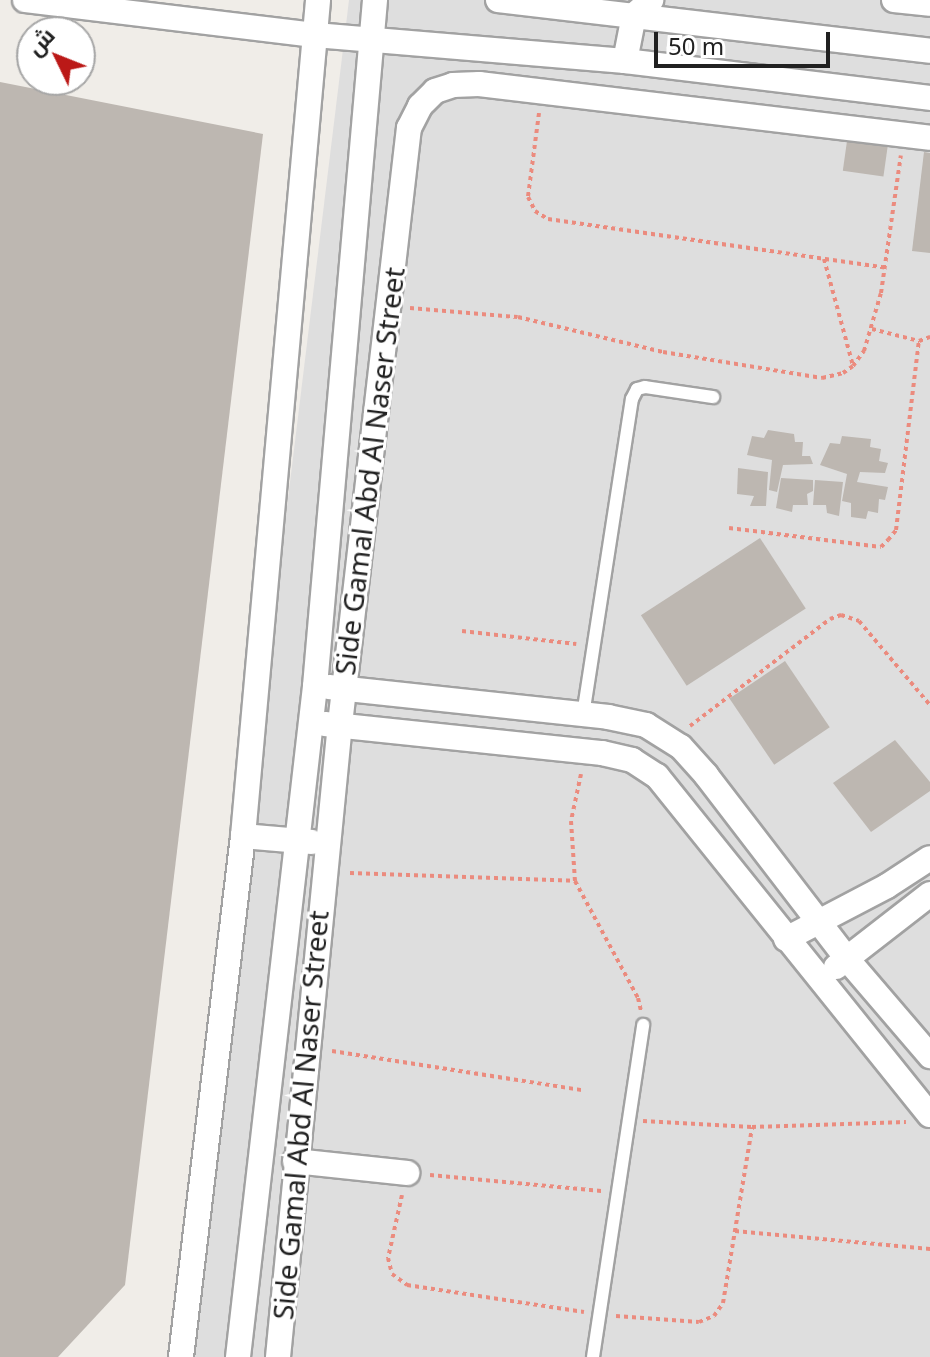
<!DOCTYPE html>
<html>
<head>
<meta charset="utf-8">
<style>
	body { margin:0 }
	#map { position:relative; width:930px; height:1357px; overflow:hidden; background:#f0ede8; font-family:"Noto Sans",Cairo,sans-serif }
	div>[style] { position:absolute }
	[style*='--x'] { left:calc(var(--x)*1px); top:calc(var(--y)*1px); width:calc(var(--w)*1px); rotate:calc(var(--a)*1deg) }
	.residential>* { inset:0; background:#dedede }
	.building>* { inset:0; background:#bdb7b1; transform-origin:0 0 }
	.path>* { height:4px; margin-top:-2px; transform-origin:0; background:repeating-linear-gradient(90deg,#eb8b7e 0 4px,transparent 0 8px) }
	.roads { filter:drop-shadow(2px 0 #a2a2a2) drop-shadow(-2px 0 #a2a2a2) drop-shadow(0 2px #a2a2a2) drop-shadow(0 -2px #a2a2a2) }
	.service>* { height:12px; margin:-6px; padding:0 6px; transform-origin:6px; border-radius:6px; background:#fff }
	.minor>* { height:24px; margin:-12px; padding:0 12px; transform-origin:12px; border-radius:12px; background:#fff }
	span { translate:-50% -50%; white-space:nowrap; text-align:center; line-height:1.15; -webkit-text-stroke:6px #fff; paint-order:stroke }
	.street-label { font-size:28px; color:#212121 }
	.north { position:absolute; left:16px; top:16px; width:80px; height:80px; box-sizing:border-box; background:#fff; border:2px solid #a6a6a6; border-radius:50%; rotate:313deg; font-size:22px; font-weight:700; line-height:32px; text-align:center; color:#212121 }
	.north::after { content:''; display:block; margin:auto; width:28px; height:36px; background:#bb1917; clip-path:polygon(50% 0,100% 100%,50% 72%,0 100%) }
	.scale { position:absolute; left:654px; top:32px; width:176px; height:36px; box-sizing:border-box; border:4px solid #212121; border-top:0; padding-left:10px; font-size:24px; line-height:28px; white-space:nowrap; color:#212121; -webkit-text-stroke:6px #fff; paint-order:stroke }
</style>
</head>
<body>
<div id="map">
	<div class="residential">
		<i style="clip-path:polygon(349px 0,930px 0,930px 1357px,183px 1357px)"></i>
	</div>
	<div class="building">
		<i style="clip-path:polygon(0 82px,263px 134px,125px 1285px,58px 1357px,0 1357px)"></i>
		<i style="left:847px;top:141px;width:41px;height:30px;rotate:8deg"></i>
		<i style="clip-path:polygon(924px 152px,930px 153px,930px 253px,912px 251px)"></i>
		<i style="clip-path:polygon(768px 430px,794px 434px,795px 442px,803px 442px,802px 456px,810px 456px,813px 464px,783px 465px,777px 492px,769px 490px,772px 460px,747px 455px,752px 436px,764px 438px)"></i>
		<i style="clip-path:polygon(842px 436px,871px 439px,870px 447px,881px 449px,879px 461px,888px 463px,885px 473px,860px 472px,857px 482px,888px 487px,885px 500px,879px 499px,878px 513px,868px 511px,866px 519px,851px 517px,851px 503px,842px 501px,847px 474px,820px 465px,830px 443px,840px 444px)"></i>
		<i style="clip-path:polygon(738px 468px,768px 472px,766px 506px,750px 506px,754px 496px,737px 494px)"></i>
		<i style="clip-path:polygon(781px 478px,813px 480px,813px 491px,807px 494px,808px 505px,793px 505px,792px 512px,776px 508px)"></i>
		<i style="clip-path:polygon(815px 480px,843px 482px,839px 516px,827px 513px,826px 505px,813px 505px)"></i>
		<i style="left:760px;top:538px;width:84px;height:142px;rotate:57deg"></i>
		<i style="left:785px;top:661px;width:80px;height:67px;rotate:56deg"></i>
		<i style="clip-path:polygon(895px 740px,930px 782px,930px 791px,871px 832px,833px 783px)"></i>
	</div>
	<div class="path">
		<i style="--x:539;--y:113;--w:85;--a:97.5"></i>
		<i style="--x:528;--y:197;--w:16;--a:63"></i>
		<i style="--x:535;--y:211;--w:15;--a:32"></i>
		<i style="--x:548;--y:219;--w:342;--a:8.2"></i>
		<i style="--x:824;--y:259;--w:111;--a:74.8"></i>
		<i style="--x:410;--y:308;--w:108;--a:4.8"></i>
		<i style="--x:518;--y:317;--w:149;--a:13.6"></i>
		<i style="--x:663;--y:352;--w:161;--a:9.3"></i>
		<i style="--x:822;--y:378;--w:22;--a:-13"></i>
		<i style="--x:843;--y:373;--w:12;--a:-35"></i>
		<i style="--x:853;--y:366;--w:19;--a:-54"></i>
		<i style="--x:864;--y:351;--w:60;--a:-73.7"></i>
		<i style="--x:881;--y:293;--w:139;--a:-81.8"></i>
		<i style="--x:872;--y:329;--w:49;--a:14.3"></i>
		<i style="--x:919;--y:341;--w:12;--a:-20"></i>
		<i style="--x:729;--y:528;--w:153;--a:7.1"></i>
		<i style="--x:881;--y:547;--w:10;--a:-45"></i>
		<i style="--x:888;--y:540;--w:13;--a:-51"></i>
		<i style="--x:896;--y:530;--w:190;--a:-83.1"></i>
		<i style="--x:462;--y:631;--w:115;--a:6.5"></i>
		<i style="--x:690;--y:726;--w:176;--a:-37.4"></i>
		<i style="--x:830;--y:619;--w:12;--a:-20"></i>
		<i style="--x:841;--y:615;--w:19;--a:18"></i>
		<i style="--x:859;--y:621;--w:110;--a:49.8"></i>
		<i style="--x:581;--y:774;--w:48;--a:102"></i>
		<i style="--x:571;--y:821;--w:60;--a:86.2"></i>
		<i style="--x:575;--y:881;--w:133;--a:61.7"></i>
		<i style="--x:638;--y:998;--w:13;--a:77"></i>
		<i style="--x:350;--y:873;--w:225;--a:2"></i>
		<i style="--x:332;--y:1051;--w:253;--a:8.9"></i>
		<i style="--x:643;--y:1121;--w:109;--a:3.2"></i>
		<i style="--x:752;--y:1127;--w:154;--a:-1.9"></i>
		<i style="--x:430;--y:1175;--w:172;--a:5.3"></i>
		<i style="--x:402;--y:1195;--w:65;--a:102.5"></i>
		<i style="--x:388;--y:1258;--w:16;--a:76"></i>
		<i style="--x:392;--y:1274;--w:19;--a:36"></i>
		<i style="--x:407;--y:1285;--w:179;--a:8.7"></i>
		<i style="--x:735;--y:1231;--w:196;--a:5.3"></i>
		<i style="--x:616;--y:1316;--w:83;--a:4.1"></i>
		<i style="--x:699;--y:1322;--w:16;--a:-22"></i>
		<i style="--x:714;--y:1316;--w:16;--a:-55"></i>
		<i style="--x:723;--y:1303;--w:178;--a:-80.6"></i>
	</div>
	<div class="roads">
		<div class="service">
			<i style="--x:583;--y:715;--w:320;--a:-81.2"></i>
			<i style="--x:632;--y:399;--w:11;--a:-63"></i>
			<i style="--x:637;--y:389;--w:8;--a:-14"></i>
			<i style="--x:645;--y:387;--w:69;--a:8.4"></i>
			<i style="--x:593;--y:1357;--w:336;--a:-81.4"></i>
		</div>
		<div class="minor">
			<i style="--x:25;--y:0;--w:292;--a:6.9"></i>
			<i style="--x:315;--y:35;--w:311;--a:4.8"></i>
			<i style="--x:625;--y:61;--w:307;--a:6.9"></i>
			<i style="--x:498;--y:0;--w:435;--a:6.7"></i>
			<i style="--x:894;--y:0;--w:36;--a:6"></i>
			<i style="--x:625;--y:61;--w:47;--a:-78.9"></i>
			<i style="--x:634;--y:15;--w:23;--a:-41"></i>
			<i style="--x:329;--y:687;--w:281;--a:6.1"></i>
			<i style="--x:608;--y:717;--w:39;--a:12"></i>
			<i style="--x:646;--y:725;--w:41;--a:32.2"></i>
			<i style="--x:681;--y:747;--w:38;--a:48"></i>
			<i style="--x:706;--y:775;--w:232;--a:52.5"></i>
			<i style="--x:847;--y:959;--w:128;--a:49.4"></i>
			<i style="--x:325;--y:724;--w:279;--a:6"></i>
			<i style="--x:602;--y:753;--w:31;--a:13"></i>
			<i style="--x:632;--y:760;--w:30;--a:33"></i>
			<i style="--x:657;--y:776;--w:435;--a:51.2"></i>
			<i style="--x:243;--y:836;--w:69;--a:5"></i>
			<i style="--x:786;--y:939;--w:114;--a:-27.7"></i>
			<i style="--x:887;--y:886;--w:51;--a:-33.1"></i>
			<i style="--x:836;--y:967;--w:119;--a:-37.8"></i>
			<i style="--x:295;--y:1161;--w:113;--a:6.1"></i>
			<i style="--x:181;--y:1357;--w:525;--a:-83.21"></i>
			<i style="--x:243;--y:836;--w:839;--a:-84.87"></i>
			<i style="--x:238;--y:1357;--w:675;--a:-83.45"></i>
			<i style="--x:315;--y:686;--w:689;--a:-85"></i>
			<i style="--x:278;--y:1357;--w:636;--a:-84.41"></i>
			<i style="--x:340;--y:724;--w:600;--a:-83.4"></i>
			<i style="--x:409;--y:128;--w:25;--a:-63"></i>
			<i style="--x:420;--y:106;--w:21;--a:-45"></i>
			<i style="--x:435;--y:91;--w:19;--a:-18"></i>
			<i style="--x:453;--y:85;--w:26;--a:-2"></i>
			<i style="--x:479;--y:84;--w:454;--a:6.8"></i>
		</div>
	</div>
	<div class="street-label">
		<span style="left:369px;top:471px;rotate:-83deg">Side Gamal Abd Al Naser Street</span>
		<span style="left:300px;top:1115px;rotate:-85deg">Side Gamal Abd Al Naser Street</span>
	</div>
	<div class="north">ش</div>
	<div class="scale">50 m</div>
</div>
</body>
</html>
